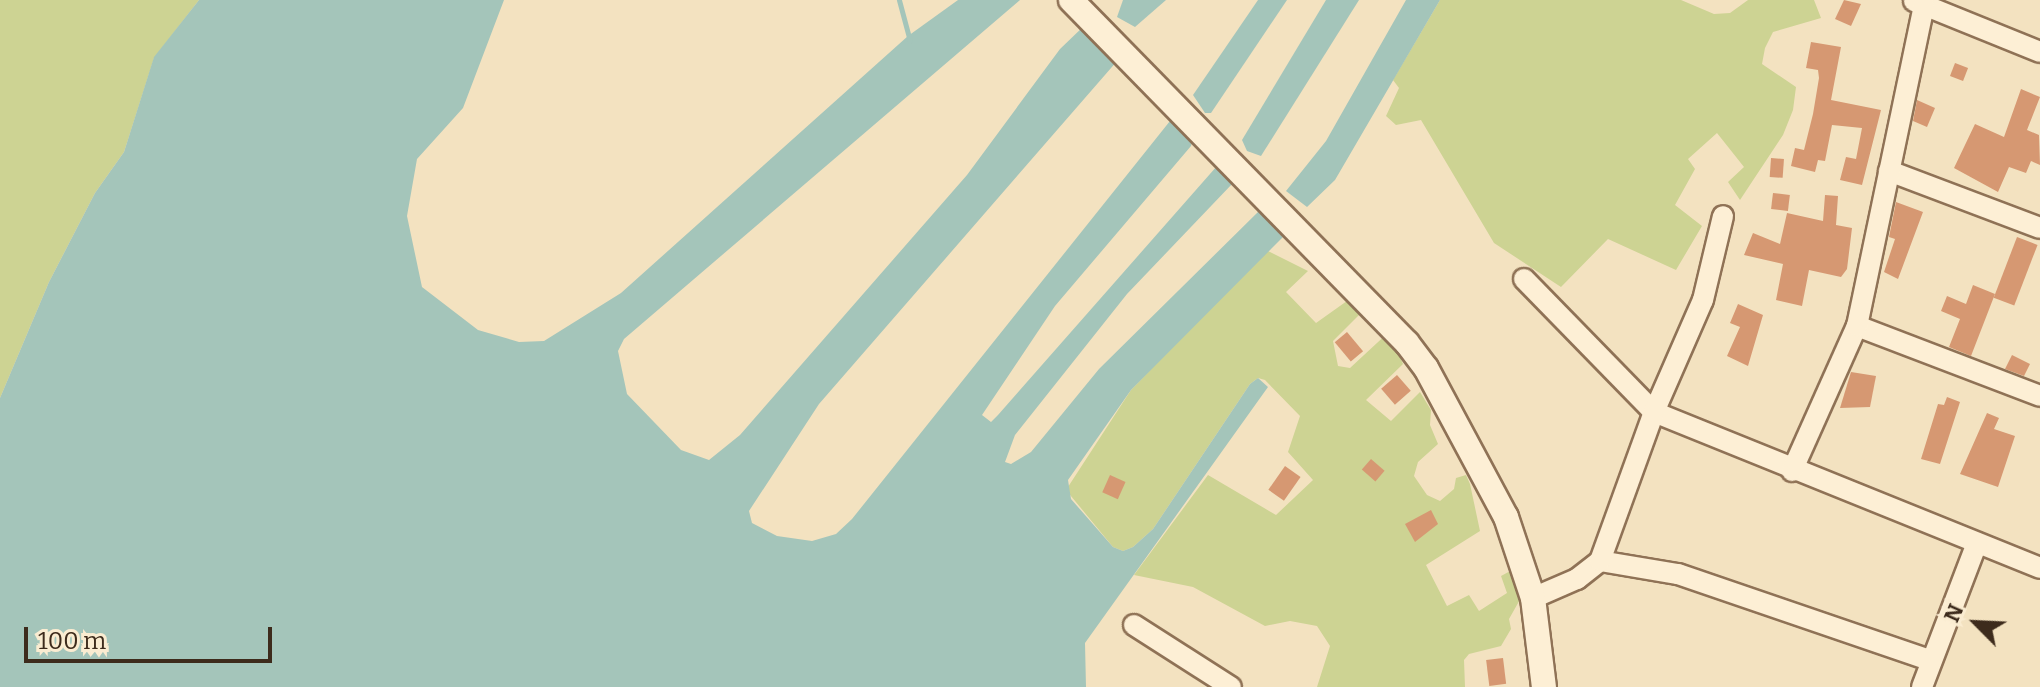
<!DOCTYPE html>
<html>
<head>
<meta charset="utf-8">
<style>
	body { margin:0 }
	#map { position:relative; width:2040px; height:687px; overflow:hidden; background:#f3e2c0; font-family:Bitter,serif }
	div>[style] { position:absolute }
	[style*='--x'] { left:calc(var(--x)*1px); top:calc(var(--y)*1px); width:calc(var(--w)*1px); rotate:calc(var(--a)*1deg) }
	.green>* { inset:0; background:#cdd393 }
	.water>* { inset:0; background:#a4c5ba }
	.stream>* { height:5px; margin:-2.5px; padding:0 2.5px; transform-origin:2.5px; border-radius:2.5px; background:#a4c5ba }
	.building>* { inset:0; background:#d69872; transform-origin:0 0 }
	.roads { filter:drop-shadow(2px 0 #8f7256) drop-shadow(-2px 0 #8f7256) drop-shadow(0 2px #8f7256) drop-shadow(0 -2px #8f7256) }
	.minor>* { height:20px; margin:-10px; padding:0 10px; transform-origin:10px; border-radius:10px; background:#fdefd5 }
	.tertiary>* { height:24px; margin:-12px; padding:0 12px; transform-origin:12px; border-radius:12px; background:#fdefd5 }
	span { translate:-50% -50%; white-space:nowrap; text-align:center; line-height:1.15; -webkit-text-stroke:6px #faecd1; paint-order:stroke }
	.north { position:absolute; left:1936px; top:583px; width:80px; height:80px; -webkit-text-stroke:6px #faecd1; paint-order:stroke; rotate:294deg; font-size:22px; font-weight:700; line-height:32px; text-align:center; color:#3d2b1c }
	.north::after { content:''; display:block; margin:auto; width:28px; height:36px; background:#3d2b1c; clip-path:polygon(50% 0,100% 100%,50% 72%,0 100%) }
	.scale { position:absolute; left:24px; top:627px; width:248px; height:36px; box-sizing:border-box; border:4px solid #3d2b1c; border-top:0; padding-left:10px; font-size:24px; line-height:28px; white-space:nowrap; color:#3d2b1c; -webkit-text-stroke:6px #faecd1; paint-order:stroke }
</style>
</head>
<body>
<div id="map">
	<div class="green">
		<i style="clip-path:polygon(0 0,199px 0,154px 58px,124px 152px,95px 193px,49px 282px,0 398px)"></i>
		<i style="clip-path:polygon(1440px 0,1681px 0,1714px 14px,1730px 13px,1748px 0,1814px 0,1821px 18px,1773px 32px,1765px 48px,1762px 64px,1796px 87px,1793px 110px,1783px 135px,1740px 200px,1728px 182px,1744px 167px,1717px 133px,1688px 159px,1695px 169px,1675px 205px,1702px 226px,1676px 270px,1608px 239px,1561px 287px,1494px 243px,1421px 120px,1396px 125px,1386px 116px,1399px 88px,1393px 80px)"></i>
		<i style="clip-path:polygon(1266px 250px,1308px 271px,1286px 292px,1316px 323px,1354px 296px,1365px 309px,1333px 341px,1338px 366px,1350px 368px,1391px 330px,1408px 349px,1400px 357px,1403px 364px,1366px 400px,1391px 421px,1420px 392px,1431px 410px,1430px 425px,1438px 444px,1418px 462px,1414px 476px,1427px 495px,1440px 501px,1454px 489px,1456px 478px,1466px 475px,1470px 484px,1480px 531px,1426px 565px,1447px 606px,1469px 595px,1479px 611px,1507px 593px,1501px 576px,1514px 569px,1522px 596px,1509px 619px,1511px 629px,1501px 646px,1469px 654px,1464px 660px,1465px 687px,1317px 687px,1330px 646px,1317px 626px,1290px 621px,1265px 626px,1193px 587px,1134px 575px,1208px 475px,1276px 515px,1313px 480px,1288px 452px,1300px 416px,1265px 380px,1258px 378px,1250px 384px,1153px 529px,1133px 547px,1123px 551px,1113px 547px,1066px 490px,1131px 390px)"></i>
	</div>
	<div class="water">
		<i style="clip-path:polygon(199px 0,504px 0,463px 108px,417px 159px,407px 216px,422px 287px,478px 330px,519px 342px,544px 341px,621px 293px,908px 36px,958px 0,1020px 0,624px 339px,618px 351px,627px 394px,681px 450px,709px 460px,740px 435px,967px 175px,1060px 49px,1085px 25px,1118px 60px,819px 404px,749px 511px,752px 523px,777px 536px,812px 541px,836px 534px,852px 519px,1170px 121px,1194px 135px,1191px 146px,1055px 306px,982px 415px,991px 422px,998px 415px,1217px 166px,1236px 176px,1233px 183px,1127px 294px,1015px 435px,1005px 462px,1011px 464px,1031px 452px,1099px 369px,1258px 212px,1268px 208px,1286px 234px,1131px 390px,1068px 480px,1071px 499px,1113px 547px,1123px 551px,1133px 547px,1153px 529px,1250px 384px,1258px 378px,1268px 387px,1085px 643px,1086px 687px,0 687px,0 398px,49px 282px,95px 193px,124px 152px,154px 57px)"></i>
		<i style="clip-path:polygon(1123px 0,1166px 0,1135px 27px,1117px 17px)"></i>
		<i style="clip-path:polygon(1258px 0,1287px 0,1211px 113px,1205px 113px,1193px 95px)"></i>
		<i style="clip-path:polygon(1326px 0,1359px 0,1261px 156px,1247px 151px,1242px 140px)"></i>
		<i style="clip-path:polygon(1406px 0,1440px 0,1335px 180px,1307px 207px,1286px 191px,1326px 141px)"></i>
	</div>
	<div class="stream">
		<i style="--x:899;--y:0;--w:42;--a:75"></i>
	</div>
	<div class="building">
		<i style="clip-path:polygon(1844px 0,1861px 4px,1851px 26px,1835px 19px)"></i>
		<i style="clip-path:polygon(1811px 42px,1841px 47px,1831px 100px,1881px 110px,1862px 185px,1840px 180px,1846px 157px,1856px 159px,1862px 128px,1832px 125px,1825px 161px,1818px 160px,1815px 172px,1791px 166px,1795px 148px,1804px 150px,1813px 114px,1819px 78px,1818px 70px,1806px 68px)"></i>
		<i style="left:1955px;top:63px;width:14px;height:14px;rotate:21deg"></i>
		<i style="clip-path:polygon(2021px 89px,2040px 97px,2027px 130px,2039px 135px,2040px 165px,2031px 161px,2026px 173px,2009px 167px,1998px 192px,1954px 168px,1975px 124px,2004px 137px)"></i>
		<i style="clip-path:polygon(1917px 100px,1935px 108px,1927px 127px,1913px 121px)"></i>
		<i style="left:1771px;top:158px;width:13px;height:19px;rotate:4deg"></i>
		<i style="left:1773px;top:193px;width:17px;height:16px;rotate:7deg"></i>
		<i style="clip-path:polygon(1825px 195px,1838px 196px,1836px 225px,1852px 228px,1847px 269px,1841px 277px,1809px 270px,1802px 306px,1776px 300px,1783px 264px,1744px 255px,1753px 233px,1780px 244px,1787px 213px,1823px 221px)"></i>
		<i style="clip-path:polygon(1896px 202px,1923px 212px,1898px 279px,1884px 272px,1895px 239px,1889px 237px)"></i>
		<i style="left:2017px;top:237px;width:22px;height:65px;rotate:21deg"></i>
		<i style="clip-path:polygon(1973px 285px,1995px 294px,1971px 356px,1949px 347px,1960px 319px,1941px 311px,1947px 296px,1966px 304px)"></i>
		<i style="clip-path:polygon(1738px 304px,1763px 315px,1748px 366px,1727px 356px,1740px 327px,1730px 323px)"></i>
		<i style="left:1347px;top:332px;width:25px;height:16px;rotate:50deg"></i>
		<i style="clip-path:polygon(2012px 355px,2030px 364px,2024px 376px,2005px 369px)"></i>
		<i style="clip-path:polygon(1851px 372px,1876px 376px,1870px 407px,1840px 408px)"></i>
		<i style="left:1397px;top:375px;width:21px;height:21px;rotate:49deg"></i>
		<i style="clip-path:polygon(1947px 397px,1960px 402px,1940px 464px,1921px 459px,1938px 404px,1944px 405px)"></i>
		<i style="clip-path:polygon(1987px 413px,1999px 418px,1994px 429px,2015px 436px,1998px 487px,1960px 474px)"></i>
		<i style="left:1371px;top:459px;width:18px;height:14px;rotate:41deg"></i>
		<i style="left:1285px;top:466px;width:19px;height:29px;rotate:35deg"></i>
		<i style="left:1110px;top:475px;width:17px;height:19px;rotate:24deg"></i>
		<i style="clip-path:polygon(1431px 510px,1438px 524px,1415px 542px,1405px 524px)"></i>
		<i style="left:1503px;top:658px;width:26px;height:17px;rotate:83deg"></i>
	</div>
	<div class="roads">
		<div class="minor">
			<i style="--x:1914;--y:1;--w:136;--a:22"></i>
			<i style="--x:1889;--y:171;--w:161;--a:20.7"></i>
			<i style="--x:1524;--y:279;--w:186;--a:45.7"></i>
			<i style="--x:1654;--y:412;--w:416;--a:22"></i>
			<i style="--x:1857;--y:326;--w:196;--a:20.9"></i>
			<i style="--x:1792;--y:471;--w:159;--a:-65.9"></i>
			<i style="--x:1857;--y:326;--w:328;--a:-78.2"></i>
			<i style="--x:1600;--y:561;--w:79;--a:9.5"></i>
			<i style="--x:1678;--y:574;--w:268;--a:18.9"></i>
			<i style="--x:1533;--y:598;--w:48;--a:-23.4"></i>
			<i style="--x:1577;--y:579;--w:29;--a:-38"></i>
			<i style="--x:1600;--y:561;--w:158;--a:-70.1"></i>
			<i style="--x:1654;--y:412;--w:122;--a:-66.4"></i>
			<i style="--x:1703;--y:300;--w:86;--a:-76.6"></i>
			<i style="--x:1134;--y:625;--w:115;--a:32.6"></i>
			<i style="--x:1922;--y:687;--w:154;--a:-69.1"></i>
		</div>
		<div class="tertiary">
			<i style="--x:1071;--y:0;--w:480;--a:45.6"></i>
			<i style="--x:1407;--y:343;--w:31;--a:53"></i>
			<i style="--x:1426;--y:368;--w:169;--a:61.8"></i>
			<i style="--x:1506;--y:517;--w:85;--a:71.6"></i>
			<i style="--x:1533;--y:598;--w:90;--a:83"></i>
		</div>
	</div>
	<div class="north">N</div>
	<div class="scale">100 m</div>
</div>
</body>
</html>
